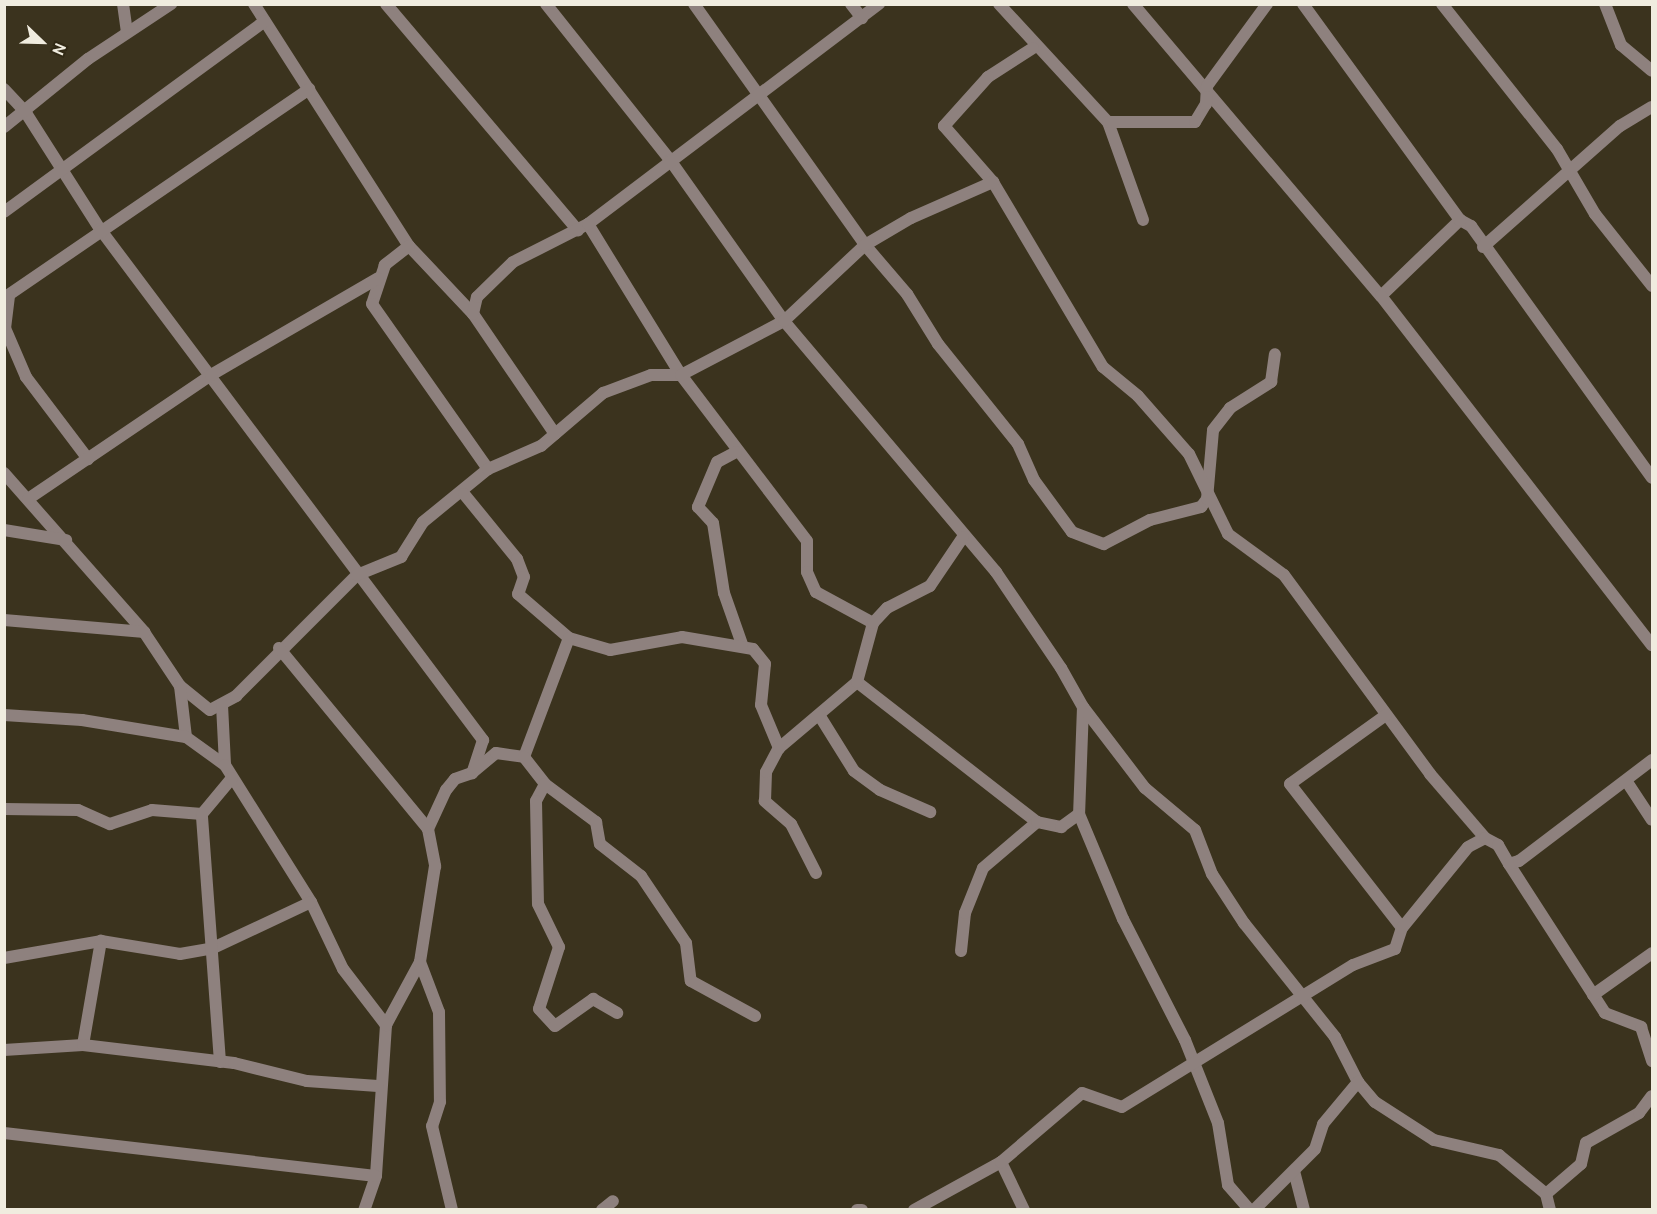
<!DOCTYPE html>
<html>
<head>
<meta charset="utf-8">
<style>
	body { margin:0 }
	#map { position:relative; width:1657px; height:1214px; overflow:hidden; background:#3b331e; font-family:Cabin,sans-serif }
	div>[style] { position:absolute }
	[style*='--x'] { left:calc(var(--x)*1px); top:calc(var(--y)*1px); width:calc(var(--w)*1px); rotate:calc(var(--a)*1deg) }
	.minor>* { height:12px; margin:-6px; padding:0 6px; transform-origin:6px; border-radius:6px; background:#8e817e }
	.tertiary>* { height:12px; margin:-6px; padding:0 6px; transform-origin:6px; border-radius:6px; background:#8e817e }
	span { translate:-50% -50%; white-space:nowrap; text-align:center; line-height:1.15; -webkit-text-stroke:4.5px #312915; paint-order:stroke }
	.frame { position:absolute; inset:0; border:6px solid #f0ecdf; pointer-events:none }
	.north { position:absolute; left:12px; top:12px; width:60px; height:60px; -webkit-text-stroke:4px #312915; paint-order:stroke; rotate:113deg; font-size:16px; font-weight:700; line-height:24px; text-align:center; color:#f0ecdf }
	.north::after { content:''; display:block; margin:auto; width:21px; height:27px; background:#f0ecdf; clip-path:polygon(50% 0,100% 100%,50% 72%,0 100%) }
</style>
</head>
<body>
<div id="map">
	<div class="minor">
		<i style="--x:123;--y:4;--w:28;--a:82"></i>
		<i style="--x:254;--y:4;--w:287;--a:57.4"></i>
		<i style="--x:409;--y:246;--w:93;--a:46.7"></i>
		<i style="--x:386;--y:4;--w:297;--a:49.7"></i>
		<i style="--x:546;--y:4;--w:199;--a:51.5"></i>
		<i style="--x:670;--y:160;--w:197;--a:54.7"></i>
		<i style="--x:784;--y:321;--w:329;--a:49.8"></i>
		<i style="--x:996;--y:572;--w:116;--a:55.9"></i>
		<i style="--x:1061;--y:668;--w:45;--a:60.6"></i>
		<i style="--x:1083;--y:707;--w:107;--a:92.1"></i>
		<i style="--x:1079;--y:814;--w:114;--a:67.3"></i>
		<i style="--x:1123;--y:919;--w:136;--a:62.9"></i>
		<i style="--x:1185;--y:1040;--w:89;--a:68.3"></i>
		<i style="--x:1218;--y:1123;--w:63;--a:80.8"></i>
		<i style="--x:1228;--y:1185;--w:33;--a:49"></i>
		<i style="--x:694;--y:4;--w:296;--a:54.6"></i>
		<i style="--x:865;--y:245;--w:65;--a:49.4"></i>
		<i style="--x:907;--y:294;--w:59;--a:58.2"></i>
		<i style="--x:938;--y:344;--w:128;--a:51.3"></i>
		<i style="--x:1018;--y:444;--w:39;--a:66"></i>
		<i style="--x:1034;--y:480;--w:64;--a:53.8"></i>
		<i style="--x:1072;--y:532;--w:34;--a:21"></i>
		<i style="--x:1104;--y:544;--w:52;--a:-27.6"></i>
		<i style="--x:1150;--y:520;--w:53;--a:-14.3"></i>
		<i style="--x:1201;--y:507;--w:10;--a:-53"></i>
		<i style="--x:1207;--y:499;--w:69;--a:-85"></i>
		<i style="--x:1213;--y:430;--w:28;--a:-52"></i>
		<i style="--x:1230;--y:408;--w:49;--a:-32.4"></i>
		<i style="--x:1271;--y:382;--w:28;--a:-82"></i>
		<i style="--x:851;--y:4;--w:18;--a:52"></i>
		<i style="--x:999;--y:4;--w:161;--a:47.3"></i>
		<i style="--x:1108;--y:122;--w:104;--a:70.3"></i>
		<i style="--x:1133;--y:4;--w:383;--a:49.7"></i>
		<i style="--x:1381;--y:296;--w:110;--a:-43.9"></i>
		<i style="--x:1460;--y:220;--w:13;--a:29"></i>
		<i style="--x:1471;--y:226;--w:310;--a:54.3"></i>
		<i style="--x:1303;--y:4;--w:267;--a:54"></i>
		<i style="--x:1442;--y:4;--w:185;--a:51.6"></i>
		<i style="--x:1557;--y:149;--w:75;--a:59.7"></i>
		<i style="--x:1595;--y:214;--w:92;--a:51.6"></i>
		<i style="--x:1605;--y:4;--w:44;--a:68.7"></i>
		<i style="--x:1621;--y:45;--w:40;--a:40"></i>
		<i style="--x:1033;--y:48;--w:54;--a:147.2"></i>
		<i style="--x:988;--y:77;--w:66;--a:131.9"></i>
		<i style="--x:944;--y:126;--w:74;--a:48.8"></i>
		<i style="--x:993;--y:182;--w:215;--a:59.3"></i>
		<i style="--x:1103;--y:367;--w:45;--a:39.6"></i>
		<i style="--x:1138;--y:396;--w:77;--a:48.7"></i>
		<i style="--x:1189;--y:454;--w:89;--a:64"></i>
		<i style="--x:1228;--y:534;--w:69;--a:36.2"></i>
		<i style="--x:1284;--y:575;--w:247;--a:53.7"></i>
		<i style="--x:1430;--y:774;--w:84;--a:49.3"></i>
		<i style="--x:4;--y:89;--w:33;--a:47"></i>
		<i style="--x:26;--y:113;--w:138;--a:57.5"></i>
		<i style="--x:100;--y:229;--w:639;--a:53.15"></i>
		<i style="--x:483;--y:740;--w:35;--a:108"></i>
		<i style="--x:472;--y:773;--w:18;--a:161"></i>
		<i style="--x:455;--y:779;--w:14;--a:129"></i>
		<i style="--x:446;--y:790;--w:43;--a:114.8"></i>
		<i style="--x:428;--y:829;--w:38;--a:79"></i>
		<i style="--x:435;--y:866;--w:97;--a:98.9"></i>
		<i style="--x:420;--y:962;--w:72;--a:118.4"></i>
		<i style="--x:386;--y:1025;--w:151;--a:93.8"></i>
		<i style="--x:376;--y:1176;--w:36;--a:109"></i>
		<i style="--x:1108;--y:122;--w:87;--a:0"></i>
		<i style="--x:1195;--y:122;--w:21;--a:-59"></i>
		<i style="--x:1206;--y:104;--w:18;--a:-87"></i>
		<i style="--x:1207;--y:86;--w:102;--a:-53.8"></i>
		<i style="--x:4;--y:212;--w:323;--a:-36.2"></i>
		<i style="--x:588;--y:224;--w:177;--a:58.4"></i>
		<i style="--x:681;--y:375;--w:208;--a:52.8"></i>
		<i style="--x:807;--y:541;--w:31;--a:90"></i>
		<i style="--x:807;--y:572;--w:22;--a:66"></i>
		<i style="--x:816;--y:592;--w:65;--a:28.5"></i>
		<i style="--x:409;--y:246;--w:31;--a:142"></i>
		<i style="--x:385;--y:265;--w:41;--a:108.4"></i>
		<i style="--x:372;--y:304;--w:202;--a:54.9"></i>
		<i style="--x:1483;--y:247;--w:183;--a:-41.5"></i>
		<i style="--x:1620;--y:126;--w:37;--a:-31"></i>
		<i style="--x:9;--y:296;--w:32;--a:97"></i>
		<i style="--x:5;--y:328;--w:53;--a:66.8"></i>
		<i style="--x:26;--y:377;--w:103;--a:52.9"></i>
		<i style="--x:1381;--y:296;--w:442;--a:52.2"></i>
		<i style="--x:4;--y:298;--w:370;--a:-34.4"></i>
		<i style="--x:555;--y:434;--w:145;--a:-124.3"></i>
		<i style="--x:473;--y:314;--w:17;--a:-77"></i>
		<i style="--x:477;--y:297;--w:50;--a:-44.2"></i>
		<i style="--x:513;--y:262;--w:84;--a:-26.9"></i>
		<i style="--x:588;--y:224;--w:365;--a:-37.1"></i>
		<i style="--x:736;--y:452;--w:21;--a:152"></i>
		<i style="--x:717;--y:462;--w:49;--a:112.9"></i>
		<i style="--x:698;--y:507;--w:22;--a:47"></i>
		<i style="--x:713;--y:523;--w:71;--a:81.1"></i>
		<i style="--x:724;--y:593;--w:54;--a:70.6"></i>
		<i style="--x:4;--y:473;--w:212;--a:48.6"></i>
		<i style="--x:144;--y:632;--w:65;--a:56.3"></i>
		<i style="--x:180;--y:686;--w:38;--a:39"></i>
		<i style="--x:210;--y:710;--w:30;--a:-28"></i>
		<i style="--x:236;--y:696;--w:171;--a:-45"></i>
		<i style="--x:357;--y:575;--w:48;--a:-22.2"></i>
		<i style="--x:401;--y:557;--w:41;--a:-57.8"></i>
		<i style="--x:423;--y:522;--w:84;--a:-39.2"></i>
		<i style="--x:488;--y:469;--w:58;--a:-23.5"></i>
		<i style="--x:541;--y:446;--w:82;--a:-40.5"></i>
		<i style="--x:603;--y:393;--w:51;--a:-20.6"></i>
		<i style="--x:651;--y:375;--w:30;--a:0"></i>
		<i style="--x:681;--y:375;--w:116;--a:-27.7"></i>
		<i style="--x:784;--y:321;--w:111;--a:-43.2"></i>
		<i style="--x:865;--y:245;--w:53;--a:-30.4"></i>
		<i style="--x:911;--y:218;--w:90;--a:-23.7"></i>
		<i style="--x:464;--y:494;--w:84;--a:50.8"></i>
		<i style="--x:517;--y:559;--w:19;--a:69"></i>
		<i style="--x:524;--y:577;--w:18;--a:109"></i>
		<i style="--x:518;--y:594;--w:67;--a:40.8"></i>
		<i style="--x:569;--y:638;--w:43;--a:16.3"></i>
		<i style="--x:610;--y:650;--w:73;--a:-10.2"></i>
		<i style="--x:682;--y:637;--w:72;--a:9.6"></i>
		<i style="--x:753;--y:649;--w:19;--a:51"></i>
		<i style="--x:765;--y:664;--w:41;--a:95.6"></i>
		<i style="--x:761;--y:705;--w:47;--a:67.3"></i>
		<i style="--x:28;--y:499;--w:221;--a:-34.1"></i>
		<i style="--x:211;--y:375;--w:193;--a:-30.1"></i>
		<i style="--x:4;--y:530;--w:63;--a:9.2"></i>
		<i style="--x:4;--y:620;--w:141;--a:4.9"></i>
		<i style="--x:279;--y:648;--w:234;--a:50.5"></i>
		<i style="--x:857;--y:682;--w:228;--a:37.9"></i>
		<i style="--x:180;--y:686;--w:51;--a:83.3"></i>
		<i style="--x:186;--y:737;--w:48;--a:35.7"></i>
		<i style="--x:222;--y:705;--w:60;--a:87.1"></i>
		<i style="--x:225;--y:765;--w:162;--a:57.9"></i>
		<i style="--x:311;--y:902;--w:74;--a:64.5"></i>
		<i style="--x:343;--y:969;--w:71;--a:52.5"></i>
		<i style="--x:1083;--y:707;--w:102;--a:52.6"></i>
		<i style="--x:1145;--y:788;--w:65;--a:40"></i>
		<i style="--x:1195;--y:830;--w:47;--a:68.9"></i>
		<i style="--x:1212;--y:874;--w:59;--a:56.9"></i>
		<i style="--x:1244;--y:923;--w:146;--a:51.4"></i>
		<i style="--x:1335;--y:1037;--w:51;--a:62.9"></i>
		<i style="--x:1358;--y:1082;--w:26;--a:50"></i>
		<i style="--x:1375;--y:1102;--w:70;--a:32.8"></i>
		<i style="--x:1434;--y:1140;--w:67;--a:13"></i>
		<i style="--x:1499;--y:1155;--w:61;--a:39.7"></i>
		<i style="--x:1546;--y:1194;--w:16;--a:76"></i>
		<i style="--x:4;--y:715;--w:78;--a:3.7"></i>
		<i style="--x:82;--y:720;--w:105;--a:9.3"></i>
		<i style="--x:1386;--y:715;--w:118;--a:144.3"></i>
		<i style="--x:1290;--y:784;--w:182;--a:52.1"></i>
		<i style="--x:821;--y:718;--w:62;--a:58.1"></i>
		<i style="--x:854;--y:771;--w:32;--a:36"></i>
		<i style="--x:880;--y:790;--w:55;--a:23.7"></i>
		<i style="--x:524;--y:757;--w:127;--a:-69.3"></i>
		<i style="--x:472;--y:773;--w:31;--a:-40"></i>
		<i style="--x:496;--y:753;--w:28;--a:8"></i>
		<i style="--x:524;--y:757;--w:34;--a:52"></i>
		<i style="--x:545;--y:784;--w:64;--a:36.7"></i>
		<i style="--x:596;--y:822;--w:22;--a:80"></i>
		<i style="--x:600;--y:844;--w:52;--a:38"></i>
		<i style="--x:641;--y:876;--w:81;--a:56.1"></i>
		<i style="--x:686;--y:943;--w:38;--a:83"></i>
		<i style="--x:691;--y:981;--w:73;--a:28.7"></i>
		<i style="--x:1627;--y:782;--w:45;--a:56.7"></i>
		<i style="--x:545;--y:784;--w:19;--a:118"></i>
		<i style="--x:536;--y:801;--w:103;--a:88.9"></i>
		<i style="--x:538;--y:904;--w:48;--a:64"></i>
		<i style="--x:559;--y:947;--w:65;--a:107.9"></i>
		<i style="--x:539;--y:1009;--w:23;--a:47"></i>
		<i style="--x:555;--y:1026;--w:47;--a:-35.4"></i>
		<i style="--x:593;--y:999;--w:28;--a:30"></i>
		<i style="--x:4;--y:809;--w:74;--a:0.8"></i>
		<i style="--x:78;--y:810;--w:35;--a:24"></i>
		<i style="--x:110;--y:824;--w:44;--a:-18.4"></i>
		<i style="--x:152;--y:810;--w:50;--a:4.6"></i>
		<i style="--x:1509;--y:864;--w:177;--a:57.2"></i>
		<i style="--x:1605;--y:1013;--w:39;--a:21"></i>
		<i style="--x:1641;--y:1027;--w:36;--a:72"></i>
		<i style="--x:816;--y:873;--w:55;--a:-117"></i>
		<i style="--x:791;--y:824;--w:35;--a:-139"></i>
		<i style="--x:765;--y:801;--w:29;--a:-88"></i>
		<i style="--x:766;--y:772;--w:27;--a:-62"></i>
		<i style="--x:779;--y:748;--w:102;--a:-40.2"></i>
		<i style="--x:857;--y:682;--w:61;--a:-74.8"></i>
		<i style="--x:873;--y:623;--w:21;--a:-47"></i>
		<i style="--x:887;--y:608;--w:48;--a:-27.1"></i>
		<i style="--x:930;--y:586;--w:59;--a:-56"></i>
		<i style="--x:961;--y:951;--w:38;--a:-84"></i>
		<i style="--x:965;--y:913;--w:48;--a:-68.2"></i>
		<i style="--x:983;--y:868;--w:71;--a:-40.4"></i>
		<i style="--x:1037;--y:822;--w:25;--a:12"></i>
		<i style="--x:1061;--y:827;--w:22;--a:-36"></i>
		<i style="--x:4;--y:958;--w:98;--a:-9.9"></i>
		<i style="--x:101;--y:941;--w:80;--a:9.3"></i>
		<i style="--x:180;--y:954;--w:34;--a:-10"></i>
		<i style="--x:213;--y:948;--w:108;--a:-25.1"></i>
		<i style="--x:420;--y:962;--w:53;--a:69.2"></i>
		<i style="--x:439;--y:1012;--w:90;--a:89.4"></i>
		<i style="--x:440;--y:1102;--w:25;--a:108"></i>
		<i style="--x:432;--y:1126;--w:86;--a:76.6"></i>
		<i style="--x:1593;--y:995;--w:72;--a:-35.4"></i>
		<i style="--x:83;--y:1045;--w:106;--a:-80.2"></i>
		<i style="--x:4;--y:1050;--w:79;--a:-3.6"></i>
		<i style="--x:83;--y:1045;--w:152;--a:6.8"></i>
		<i style="--x:234;--y:1063;--w:75;--a:13.9"></i>
		<i style="--x:307;--y:1081;--w:71;--a:4"></i>
		<i style="--x:220;--y:1062;--w:249;--a:-94.2"></i>
		<i style="--x:202;--y:814;--w:47;--a:-50.2"></i>
		<i style="--x:4;--y:1133;--w:374;--a:6.6"></i>
		<i style="--x:1001;--y:1162;--w:53;--a:64.4"></i>
		<i style="--x:1294;--y:1171;--w:40;--a:75.6"></i>
		<i style="--x:1546;--y:1194;--w:46;--a:-40.6"></i>
		<i style="--x:1581;--y:1164;--w:22;--a:-77"></i>
		<i style="--x:1586;--y:1143;--w:61;--a:-29.5"></i>
		<i style="--x:1639;--y:1113;--w:21;--a:-53"></i>
		<i style="--x:602;--y:1210;--w:14;--a:-39"></i>
		<i style="--x:857;--y:1210;--w:5;--a:0"></i>
		<i style="--x:914;--y:1210;--w:99;--a:-28.9"></i>
		<i style="--x:1001;--y:1162;--w:106;--a:-40.4"></i>
		<i style="--x:1082;--y:1093;--w:42;--a:19.3"></i>
		<i style="--x:1122;--y:1107;--w:271;--a:-31.6"></i>
		<i style="--x:1353;--y:965;--w:45;--a:-20.9"></i>
		<i style="--x:1395;--y:949;--w:22;--a:-72"></i>
		<i style="--x:1402;--y:928;--w:104;--a:-50.8"></i>
		<i style="--x:1468;--y:847;--w:19;--a:-28"></i>
		<i style="--x:1485;--y:838;--w:15;--a:28"></i>
		<i style="--x:1498;--y:845;--w:22;--a:60"></i>
		<i style="--x:1509;--y:864;--w:10;--a:-17"></i>
		<i style="--x:1519;--y:861;--w:167;--a:-37.2"></i>
		<i style="--x:1254;--y:1210;--w:86;--a:-45"></i>
		<i style="--x:1315;--y:1149;--w:26;--a:-72"></i>
		<i style="--x:1323;--y:1124;--w:55;--a:-50.2"></i>
	</div>
	<div class="tertiary">
		<i style="--x:4;--y:127;--w:108;--a:-39"></i>
		<i style="--x:88;--y:59;--w:100;--a:-33.5"></i>
	</div>
	<div class="frame"></div>
	<div class="north">N</div>
</div>
</body>
</html>
